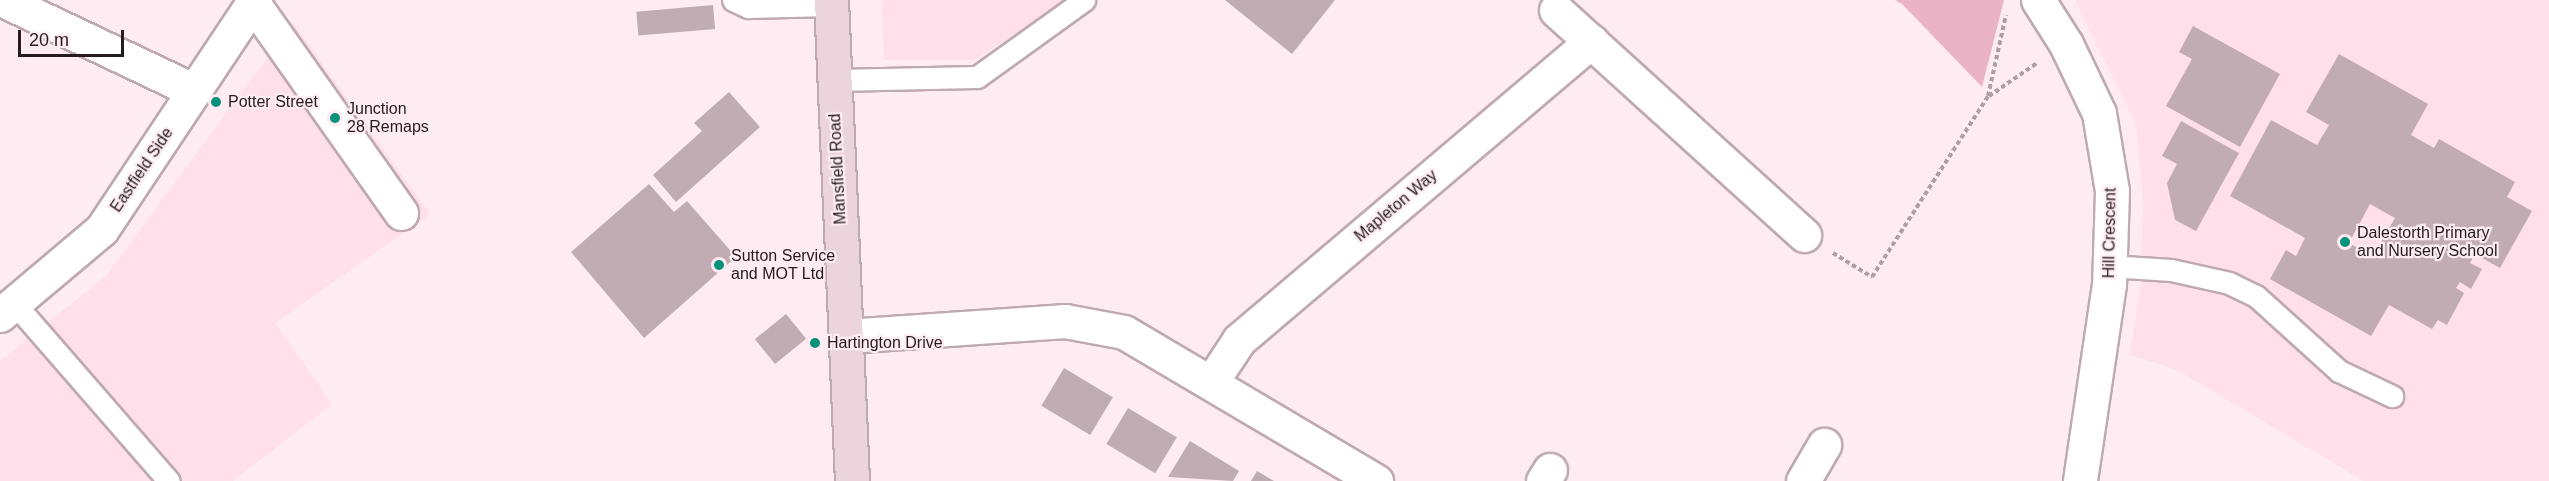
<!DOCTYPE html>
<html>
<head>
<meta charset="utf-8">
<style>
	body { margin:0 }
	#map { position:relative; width:2549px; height:481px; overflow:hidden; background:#feecf2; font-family:Arial,sans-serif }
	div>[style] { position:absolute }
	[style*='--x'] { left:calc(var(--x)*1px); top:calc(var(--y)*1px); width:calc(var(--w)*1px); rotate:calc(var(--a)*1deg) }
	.built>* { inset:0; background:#ffdfe9 }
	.green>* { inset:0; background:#eab4c6 }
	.building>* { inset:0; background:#c1acb3; transform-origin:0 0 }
	.path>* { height:4px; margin-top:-2px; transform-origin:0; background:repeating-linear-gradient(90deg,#ad9fa3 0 4.5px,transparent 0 7.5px) }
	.roads { filter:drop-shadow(2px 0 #bfaab0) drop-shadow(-2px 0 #bfaab0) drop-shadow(0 2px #bfaab0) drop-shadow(0 -2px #bfaab0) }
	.service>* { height:21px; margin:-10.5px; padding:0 10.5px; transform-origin:10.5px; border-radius:10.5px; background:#fff }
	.minor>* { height:33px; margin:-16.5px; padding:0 16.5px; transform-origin:16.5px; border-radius:16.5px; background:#fff }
	.tertiary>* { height:33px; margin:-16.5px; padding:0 16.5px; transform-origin:16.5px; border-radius:16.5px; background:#fff }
	.secondary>* { height:33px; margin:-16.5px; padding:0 16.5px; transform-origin:16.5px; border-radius:16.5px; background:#ebd4dc }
	.dots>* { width:16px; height:16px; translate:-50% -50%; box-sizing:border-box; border:3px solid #feecf2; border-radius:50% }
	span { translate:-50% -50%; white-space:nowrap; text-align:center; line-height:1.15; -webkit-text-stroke:4.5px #feecf2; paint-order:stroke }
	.poi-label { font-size:16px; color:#231b1d }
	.left { translate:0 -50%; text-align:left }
	.street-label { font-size:16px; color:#231b1d }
	.scale { position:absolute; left:18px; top:30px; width:106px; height:27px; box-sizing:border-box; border:3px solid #231b1d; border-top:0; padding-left:8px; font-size:18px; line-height:21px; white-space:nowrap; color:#231b1d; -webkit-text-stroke:4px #feecf2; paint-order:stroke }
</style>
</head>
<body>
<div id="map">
	<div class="built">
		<i style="clip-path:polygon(882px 0,1068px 0,974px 60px,884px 60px)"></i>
		<i style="clip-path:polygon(2075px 0,2549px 0,2549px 481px,2364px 481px,2178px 370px,2130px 355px,2141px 282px,2143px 202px,2136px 124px)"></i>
		<i style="clip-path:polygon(293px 23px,430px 214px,275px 323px,332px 404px,233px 481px,0 481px,0 361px,106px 276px)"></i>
	</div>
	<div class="green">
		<i style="clip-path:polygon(1895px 0,2004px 0,1982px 87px,1902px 4px)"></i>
	</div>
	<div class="building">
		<i style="clip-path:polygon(1225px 0,1335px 0,1292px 54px)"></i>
		<i style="left:713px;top:5px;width:24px;height:77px;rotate:85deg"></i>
		<i style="clip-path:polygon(2193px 26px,2280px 74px,2240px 147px,2166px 106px,2192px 59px,2179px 52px)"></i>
		<i style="clip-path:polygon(evenodd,2339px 54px,2428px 104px,2411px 135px,2434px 148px,2439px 139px,2515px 182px,2507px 197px,2532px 211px,2500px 268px,2475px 254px,2470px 263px,2482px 269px,2471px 289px,2460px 282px,2456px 288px,2464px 293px,2447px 325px,2438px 320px,2432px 329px,2389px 305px,2371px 336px,2270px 279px,2286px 250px,2296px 256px,2305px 238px,2230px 196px,2271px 120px,2317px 145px,2329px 125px,2306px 112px,2339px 54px,2370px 204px,2395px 218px,2373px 256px,2349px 243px,2370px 204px)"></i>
		<i style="clip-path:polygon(729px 92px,760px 127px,676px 202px,653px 175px,702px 131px,694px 123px)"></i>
		<i style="clip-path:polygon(2181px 121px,2239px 153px,2196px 231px,2175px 220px,2167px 183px,2177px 164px,2162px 156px)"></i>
		<i style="clip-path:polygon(649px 184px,674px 212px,687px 201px,736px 257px,644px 338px,571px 252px)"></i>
		<i style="left:786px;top:314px;width:32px;height:40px;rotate:51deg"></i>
		<i style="left:1064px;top:368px;width:57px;height:44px;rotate:31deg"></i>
		<i style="left:1128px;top:408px;width:57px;height:42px;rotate:31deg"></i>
		<i style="clip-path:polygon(1190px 441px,1239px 471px,1233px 481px,1168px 477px)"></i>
		<i style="clip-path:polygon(1257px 471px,1274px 481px,1251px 481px)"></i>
	</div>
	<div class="path">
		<i style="--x:1989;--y:96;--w:58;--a:-34.5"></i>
		<i style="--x:1833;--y:253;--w:46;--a:31.6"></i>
		<i style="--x:1872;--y:277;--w:215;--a:-57.3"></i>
		<i style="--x:1988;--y:96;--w:83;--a:-77.5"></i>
	</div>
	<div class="roads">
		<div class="service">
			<i style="--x:733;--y:0;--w:17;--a:25"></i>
			<i style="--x:748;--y:7;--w:83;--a:-1.4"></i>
			<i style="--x:834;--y:80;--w:143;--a:-1.2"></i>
			<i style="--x:977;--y:77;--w:132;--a:-35.7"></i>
			<i style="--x:2109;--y:266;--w:62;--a:3.7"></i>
			<i style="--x:2171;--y:270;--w:59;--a:12.6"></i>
			<i style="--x:2229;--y:283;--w:30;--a:26"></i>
			<i style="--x:2256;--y:296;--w:112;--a:42.1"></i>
			<i style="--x:2339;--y:371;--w:59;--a:25.3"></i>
			<i style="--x:14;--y:303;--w:236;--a:49"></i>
		</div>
		<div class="minor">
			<i style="--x:3;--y:0;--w:212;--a:25.4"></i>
			<i style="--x:2038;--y:0;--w:52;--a:57.5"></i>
			<i style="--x:2066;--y:44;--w:76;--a:64.4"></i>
			<i style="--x:2099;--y:113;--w:79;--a:80.5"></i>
			<i style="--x:2112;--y:191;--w:93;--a:91.8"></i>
			<i style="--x:2109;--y:284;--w:199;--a:98.4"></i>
			<i style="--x:253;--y:3;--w:257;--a:54.8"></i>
			<i style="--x:1556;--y:10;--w:335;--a:42.2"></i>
			<i style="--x:846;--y:336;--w:220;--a:-3.9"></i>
			<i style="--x:1065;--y:321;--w:60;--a:10.6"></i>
			<i style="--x:1124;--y:332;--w:293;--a:30.6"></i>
			<i style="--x:1212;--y:381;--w:49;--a:-56.6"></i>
			<i style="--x:1239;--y:340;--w:462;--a:-40.3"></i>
			<i style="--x:1543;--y:481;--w:13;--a:-58"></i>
			<i style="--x:1803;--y:481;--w:42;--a:-59.7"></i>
		</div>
		<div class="tertiary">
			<i style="--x:0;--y:315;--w:133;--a:-40.1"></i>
			<i style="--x:102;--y:229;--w:275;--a:-56.3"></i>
		</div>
		<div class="secondary">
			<i style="--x:831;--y:0;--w:481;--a:87.5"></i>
		</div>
	</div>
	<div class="dots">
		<i style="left:216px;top:102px;background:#06917b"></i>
		<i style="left:335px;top:118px;background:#06917b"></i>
		<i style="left:2345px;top:242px;background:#06917b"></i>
		<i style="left:719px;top:265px;background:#06917b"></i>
		<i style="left:815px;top:343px;background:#06917b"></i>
	</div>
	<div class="poi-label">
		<span class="left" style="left:228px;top:102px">Potter Street</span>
		<span class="left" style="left:347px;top:118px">Junction<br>28 Remaps</span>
		<span class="left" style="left:2357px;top:242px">Dalestorth Primary<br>and Nursery School</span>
		<span class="left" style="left:731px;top:265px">Sutton Service<br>and MOT Ltd</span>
		<span class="left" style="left:827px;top:343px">Hartington Drive</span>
	</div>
	<div class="street-label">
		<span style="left:838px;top:169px;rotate:-93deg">Mansfield Road</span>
		<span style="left:142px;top:170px;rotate:-56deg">Eastfield Side</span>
		<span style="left:1396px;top:206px;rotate:-40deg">Mapleton Way</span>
		<span style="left:2110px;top:233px;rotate:-89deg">Hill Crescent</span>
	</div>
	<div class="scale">20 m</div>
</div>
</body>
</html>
